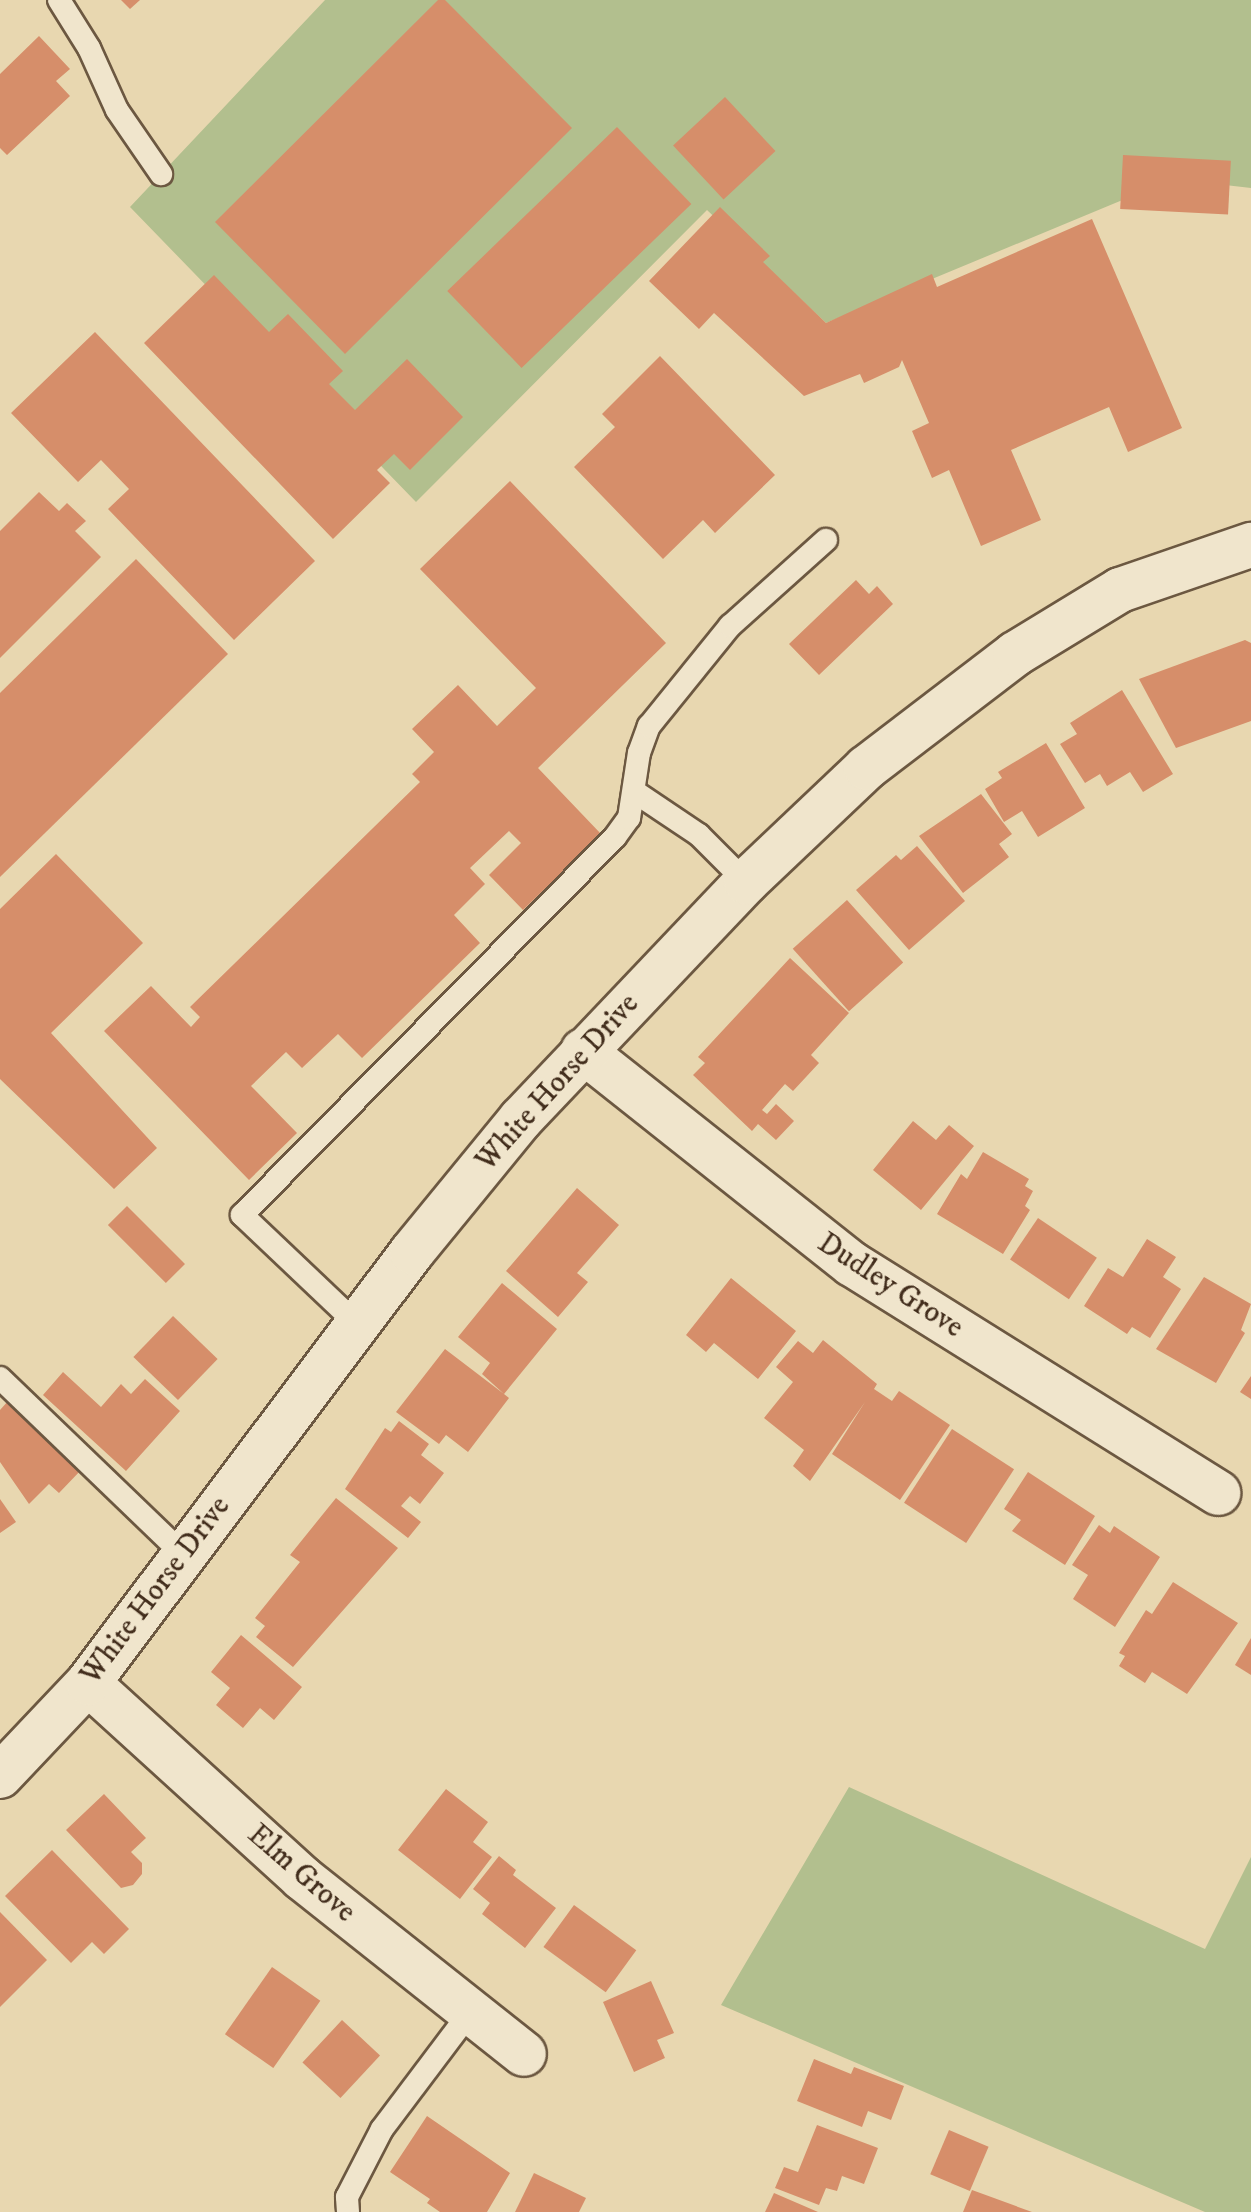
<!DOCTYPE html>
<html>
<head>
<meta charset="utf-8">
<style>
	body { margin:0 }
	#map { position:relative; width:1251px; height:2212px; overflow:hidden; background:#e8d7b0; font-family:"IM FELL DW Pica",serif }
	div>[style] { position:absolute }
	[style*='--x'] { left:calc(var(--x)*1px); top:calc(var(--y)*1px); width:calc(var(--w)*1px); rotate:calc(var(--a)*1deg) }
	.green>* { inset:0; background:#b2bf8e }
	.building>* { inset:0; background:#d68e6a; transform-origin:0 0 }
	.roads { filter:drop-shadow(2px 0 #6c5841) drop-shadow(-2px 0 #6c5841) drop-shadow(0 2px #6c5841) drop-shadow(0 -2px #6c5841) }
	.lane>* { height:22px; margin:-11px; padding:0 11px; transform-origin:11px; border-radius:11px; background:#f0e5cc }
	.street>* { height:44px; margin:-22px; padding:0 22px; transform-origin:22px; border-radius:22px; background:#f0e5cc }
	span { translate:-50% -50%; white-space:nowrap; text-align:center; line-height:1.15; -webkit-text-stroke:6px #f0e5cc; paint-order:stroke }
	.street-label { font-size:30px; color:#422d1c }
</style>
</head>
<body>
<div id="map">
	<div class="green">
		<i style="clip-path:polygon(325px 0,1251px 0,1251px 188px,1173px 179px,826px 323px,707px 210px,416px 502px,130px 207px)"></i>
		<i style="clip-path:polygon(849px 1787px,1205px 1949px,1251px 1857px,1251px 2212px,1205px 2212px,721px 2005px)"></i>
	</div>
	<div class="building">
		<i style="clip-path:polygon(121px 0,140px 0,130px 9px)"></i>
		<i style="clip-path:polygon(438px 0,445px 0,572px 128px,345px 354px,215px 222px)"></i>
		<i style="clip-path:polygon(39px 36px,70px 69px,56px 81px,70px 96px,7px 155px,0 148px,0 74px)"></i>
		<i style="left:725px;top:97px;width:74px;height:71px;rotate:47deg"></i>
		<i style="left:617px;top:127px;width:107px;height:236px;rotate:46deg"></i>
		<i style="left:1123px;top:155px;width:108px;height:54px;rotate:3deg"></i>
		<i style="clip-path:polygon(720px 207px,770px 256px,763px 262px,826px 323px,932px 274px,937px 287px,1092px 219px,1182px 428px,1128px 452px,1109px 407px,1011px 450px,1041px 520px,981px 546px,949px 470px,932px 478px,912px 431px,929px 423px,902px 360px,899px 367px,864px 383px,860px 374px,804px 396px,714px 313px,699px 329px,649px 281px)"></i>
		<i style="clip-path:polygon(214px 275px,269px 332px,288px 314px,343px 371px,329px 384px,355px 410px,407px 359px,463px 417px,410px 470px,394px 454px,377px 470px,390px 483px,333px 539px,144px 343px)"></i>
		<i style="clip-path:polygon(95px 332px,315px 561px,234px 640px,108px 509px,129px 489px,101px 460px,78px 482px,11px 413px)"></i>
		<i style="clip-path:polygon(660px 356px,775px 475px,715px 533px,703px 520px,663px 559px,574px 467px,615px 427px,602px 414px)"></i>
		<i style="clip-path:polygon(510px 481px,666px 643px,538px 768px,601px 834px,523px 910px,489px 875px,521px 843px,509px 831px,470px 868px,485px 884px,454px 915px,480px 943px,362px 1058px,338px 1034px,302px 1068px,286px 1052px,251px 1086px,297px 1133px,249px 1180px,104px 1031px,151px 986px,191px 1027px,200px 1017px,190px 1007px,420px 782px,412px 774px,434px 752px,412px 729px,458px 685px,497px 726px,536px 688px,420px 569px)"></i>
		<i style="clip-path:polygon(39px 492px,59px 511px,67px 503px,86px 521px,75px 531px,101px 557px,0 658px,0 531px)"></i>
		<i style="clip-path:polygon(136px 559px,228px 654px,0 877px,0 693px)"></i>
		<i style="clip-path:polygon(856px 580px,869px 594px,877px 586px,893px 604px,819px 675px,789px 644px)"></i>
		<i style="clip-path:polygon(1245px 640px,1251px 643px,1251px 721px,1176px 748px,1139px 679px)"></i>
		<i style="clip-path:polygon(1122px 690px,1173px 774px,1143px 792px,1130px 772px,1107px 786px,1100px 774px,1085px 783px,1060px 744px,1077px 734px,1070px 723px)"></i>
		<i style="clip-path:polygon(1046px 743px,1085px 808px,1038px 837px,1022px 811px,1004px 822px,985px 789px,1002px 778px,998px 772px)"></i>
		<i style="clip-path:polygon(981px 794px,1012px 834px,999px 844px,1009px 857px,963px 893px,919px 836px)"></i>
		<i style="clip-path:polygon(917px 846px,965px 901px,909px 950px,856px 890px,896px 855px,901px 860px)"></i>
		<i style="clip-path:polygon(56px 854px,143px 943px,51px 1033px,157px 1148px,114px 1189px,0 1079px,0 909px)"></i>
		<i style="left:847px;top:900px;width:84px;height:73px;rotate:48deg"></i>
		<i style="clip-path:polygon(790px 958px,849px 1013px,811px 1055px,819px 1063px,793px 1091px,785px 1084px,762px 1110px,767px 1114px,776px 1104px,794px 1121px,776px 1140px,758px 1124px,752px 1131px,693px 1075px,705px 1063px,698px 1057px)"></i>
		<i style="clip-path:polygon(913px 1121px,936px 1140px,949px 1125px,974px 1146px,921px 1210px,873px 1170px)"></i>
		<i style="clip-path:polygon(983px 1152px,1029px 1179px,1025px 1186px,1033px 1191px,1025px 1206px,1030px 1210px,1003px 1254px,937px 1214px,961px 1174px,967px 1179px)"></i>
		<i style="clip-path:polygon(577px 1188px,619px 1225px,577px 1273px,588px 1282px,558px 1317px,506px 1271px)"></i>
		<i style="left:127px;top:1206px;width:82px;height:27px;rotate:45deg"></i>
		<i style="left:1038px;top:1218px;width:71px;height:50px;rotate:34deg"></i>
		<i style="clip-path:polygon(1147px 1239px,1176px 1257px,1163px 1277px,1181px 1289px,1150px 1338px,1132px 1327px,1127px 1334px,1084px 1306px,1108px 1268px,1123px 1277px)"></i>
		<i style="clip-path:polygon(1204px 1277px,1251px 1304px,1241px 1330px,1245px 1333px,1216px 1383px,1156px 1349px)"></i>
		<i style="clip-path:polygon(731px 1278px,796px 1331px,758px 1379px,714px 1343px,706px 1352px,686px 1335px)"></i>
		<i style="clip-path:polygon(502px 1283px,557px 1329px,504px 1394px,509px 1398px,468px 1452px,446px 1435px,439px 1444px,396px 1412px,445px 1349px,504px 1394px,482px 1374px,490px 1363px,458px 1337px)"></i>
		<i style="left:173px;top:1316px;width:62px;height:57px;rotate:44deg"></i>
		<i style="clip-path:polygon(823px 1340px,877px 1384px,874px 1389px,892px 1401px,899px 1391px,950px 1425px,900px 1500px,832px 1454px,865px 1402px,810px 1481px,793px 1466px,804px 1450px,764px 1418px,793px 1382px,776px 1367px,798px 1341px,813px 1353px)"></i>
		<i style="clip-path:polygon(63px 1372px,101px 1407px,121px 1384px,131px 1394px,145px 1379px,180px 1411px,126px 1471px,43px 1395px)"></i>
		<i style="clip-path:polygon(1251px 1376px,1251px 1399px,1240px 1392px)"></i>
		<i style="clip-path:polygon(9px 1400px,82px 1469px,59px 1493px,49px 1484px,29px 1504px,0 1462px,0 1410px)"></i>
		<i style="clip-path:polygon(399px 1421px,429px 1444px,421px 1455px,444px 1473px,420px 1504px,410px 1496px,401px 1506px,421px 1522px,408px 1538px,345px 1489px,385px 1428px,391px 1432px)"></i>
		<i style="left:952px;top:1429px;width:74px;height:88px;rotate:33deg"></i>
		<i style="clip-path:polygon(1028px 1472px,1095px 1516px,1065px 1565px,1012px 1531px,1021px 1520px,1004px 1509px)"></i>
		<i style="clip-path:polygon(336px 1498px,398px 1548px,293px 1667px,256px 1637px,265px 1626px,255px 1618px,300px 1562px,290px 1555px)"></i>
		<i style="clip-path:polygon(0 1499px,16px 1522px,0 1533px)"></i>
		<i style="clip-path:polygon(1099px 1525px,1110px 1533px,1114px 1526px,1160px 1557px,1115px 1627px,1073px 1599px,1088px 1575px,1072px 1565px)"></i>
		<i style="clip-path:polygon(1173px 1582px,1238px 1623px,1187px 1694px,1152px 1672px,1145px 1683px,1119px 1666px,1125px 1656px,1119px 1653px,1146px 1610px,1152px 1614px)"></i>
		<i style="clip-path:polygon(241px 1635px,302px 1687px,274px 1720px,260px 1708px,243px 1728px,216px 1705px,230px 1688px,211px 1672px)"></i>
		<i style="clip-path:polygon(1251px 1638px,1251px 1675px,1235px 1665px)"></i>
		<i style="clip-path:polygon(446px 1789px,488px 1822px,473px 1842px,492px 1857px,460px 1899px,398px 1850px)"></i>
		<i style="clip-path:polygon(104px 1794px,146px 1838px,131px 1852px,142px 1863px,142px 1874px,133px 1885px,121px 1888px,66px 1830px)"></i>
		<i style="clip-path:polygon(52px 1850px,129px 1929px,104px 1954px,92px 1942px,71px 1963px,5px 1896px)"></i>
		<i style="clip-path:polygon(499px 1856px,516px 1870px,513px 1875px,556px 1908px,525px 1948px,482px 1914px,490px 1903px,473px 1889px)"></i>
		<i style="left:574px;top:1905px;width:77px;height:52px;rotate:36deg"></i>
		<i style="clip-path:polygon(0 1912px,47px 1960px,0 2007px)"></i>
		<i style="left:272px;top:1967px;width:59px;height:82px;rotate:35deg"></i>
		<i style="clip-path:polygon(651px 1981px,674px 2033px,657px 2040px,665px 2058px,634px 2072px,603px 2002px)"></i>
		<i style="left:342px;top:2020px;width:52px;height:58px;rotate:43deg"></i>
		<i style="clip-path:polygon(814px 2059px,851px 2074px,854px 2067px,904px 2086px,891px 2120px,868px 2111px,862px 2127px,797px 2101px)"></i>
		<i style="clip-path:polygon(427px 2116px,510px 2173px,487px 2212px,440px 2212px,427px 2203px,430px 2199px,390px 2172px)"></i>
		<i style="clip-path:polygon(817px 2125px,878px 2148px,864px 2184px,842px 2176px,837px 2191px,826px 2188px,819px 2205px,775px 2188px,784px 2167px,798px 2172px)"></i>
		<i style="left:949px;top:2130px;width:43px;height:48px;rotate:23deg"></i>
		<i style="clip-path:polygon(534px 2173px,586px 2198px,579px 2212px,515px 2212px)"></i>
		<i style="clip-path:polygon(972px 2190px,1032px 2212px,963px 2212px)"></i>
		<i style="clip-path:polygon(774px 2193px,818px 2212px,765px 2212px)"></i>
	</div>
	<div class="roads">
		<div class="lane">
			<i style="--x:59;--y:0;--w:57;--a:58"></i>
			<i style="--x:89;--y:48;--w:68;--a:65.7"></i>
			<i style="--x:117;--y:110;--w:78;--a:55.5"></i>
			<i style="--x:635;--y:792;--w:77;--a:33.9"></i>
			<i style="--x:699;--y:835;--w:66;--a:45"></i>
			<i style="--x:358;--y:1325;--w:160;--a:-136.5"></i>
			<i style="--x:242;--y:1215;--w:531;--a:-45.38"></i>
			<i style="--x:615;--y:837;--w:24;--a:-54"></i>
			<i style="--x:629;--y:818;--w:66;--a:-81.3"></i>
			<i style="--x:639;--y:753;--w:29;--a:-70"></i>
			<i style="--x:649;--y:726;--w:129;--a:-51"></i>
			<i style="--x:730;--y:626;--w:129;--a:-41.9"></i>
			<i style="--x:0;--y:1378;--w:254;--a:43.9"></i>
			<i style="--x:348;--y:2212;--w:15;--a:-94"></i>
			<i style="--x:347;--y:2197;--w:76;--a:-62.8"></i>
			<i style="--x:382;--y:2129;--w:148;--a:-53"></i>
		</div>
		<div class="street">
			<i style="--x:583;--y:1051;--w:343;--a:38.4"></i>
			<i style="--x:852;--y:1264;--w:432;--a:32"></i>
			<i style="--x:88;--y:1683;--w:290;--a:42.3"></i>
			<i style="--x:302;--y:1878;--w:283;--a:38.4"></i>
			<i style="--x:0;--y:1776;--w:128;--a:-46.6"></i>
			<i style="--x:88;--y:1683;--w:539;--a:-53.07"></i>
			<i style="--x:412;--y:1252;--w:172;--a:-50.7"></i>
			<i style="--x:521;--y:1119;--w:327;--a:-46.5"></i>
			<i style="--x:746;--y:882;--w:166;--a:-43.5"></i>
			<i style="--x:866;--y:768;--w:188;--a:-37.4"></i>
			<i style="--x:1015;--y:654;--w:123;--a:-31.4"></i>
			<i style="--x:1120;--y:590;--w:139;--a:-19"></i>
		</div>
	</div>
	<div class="street-label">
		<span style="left:558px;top:1083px;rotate:-48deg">White Horse Drive</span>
		<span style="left:890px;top:1286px;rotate:33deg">Dudley Grove</span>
		<span style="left:156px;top:1591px;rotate:-53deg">White Horse Drive</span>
		<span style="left:301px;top:1874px;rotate:41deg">Elm Grove</span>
	</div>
</div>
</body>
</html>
